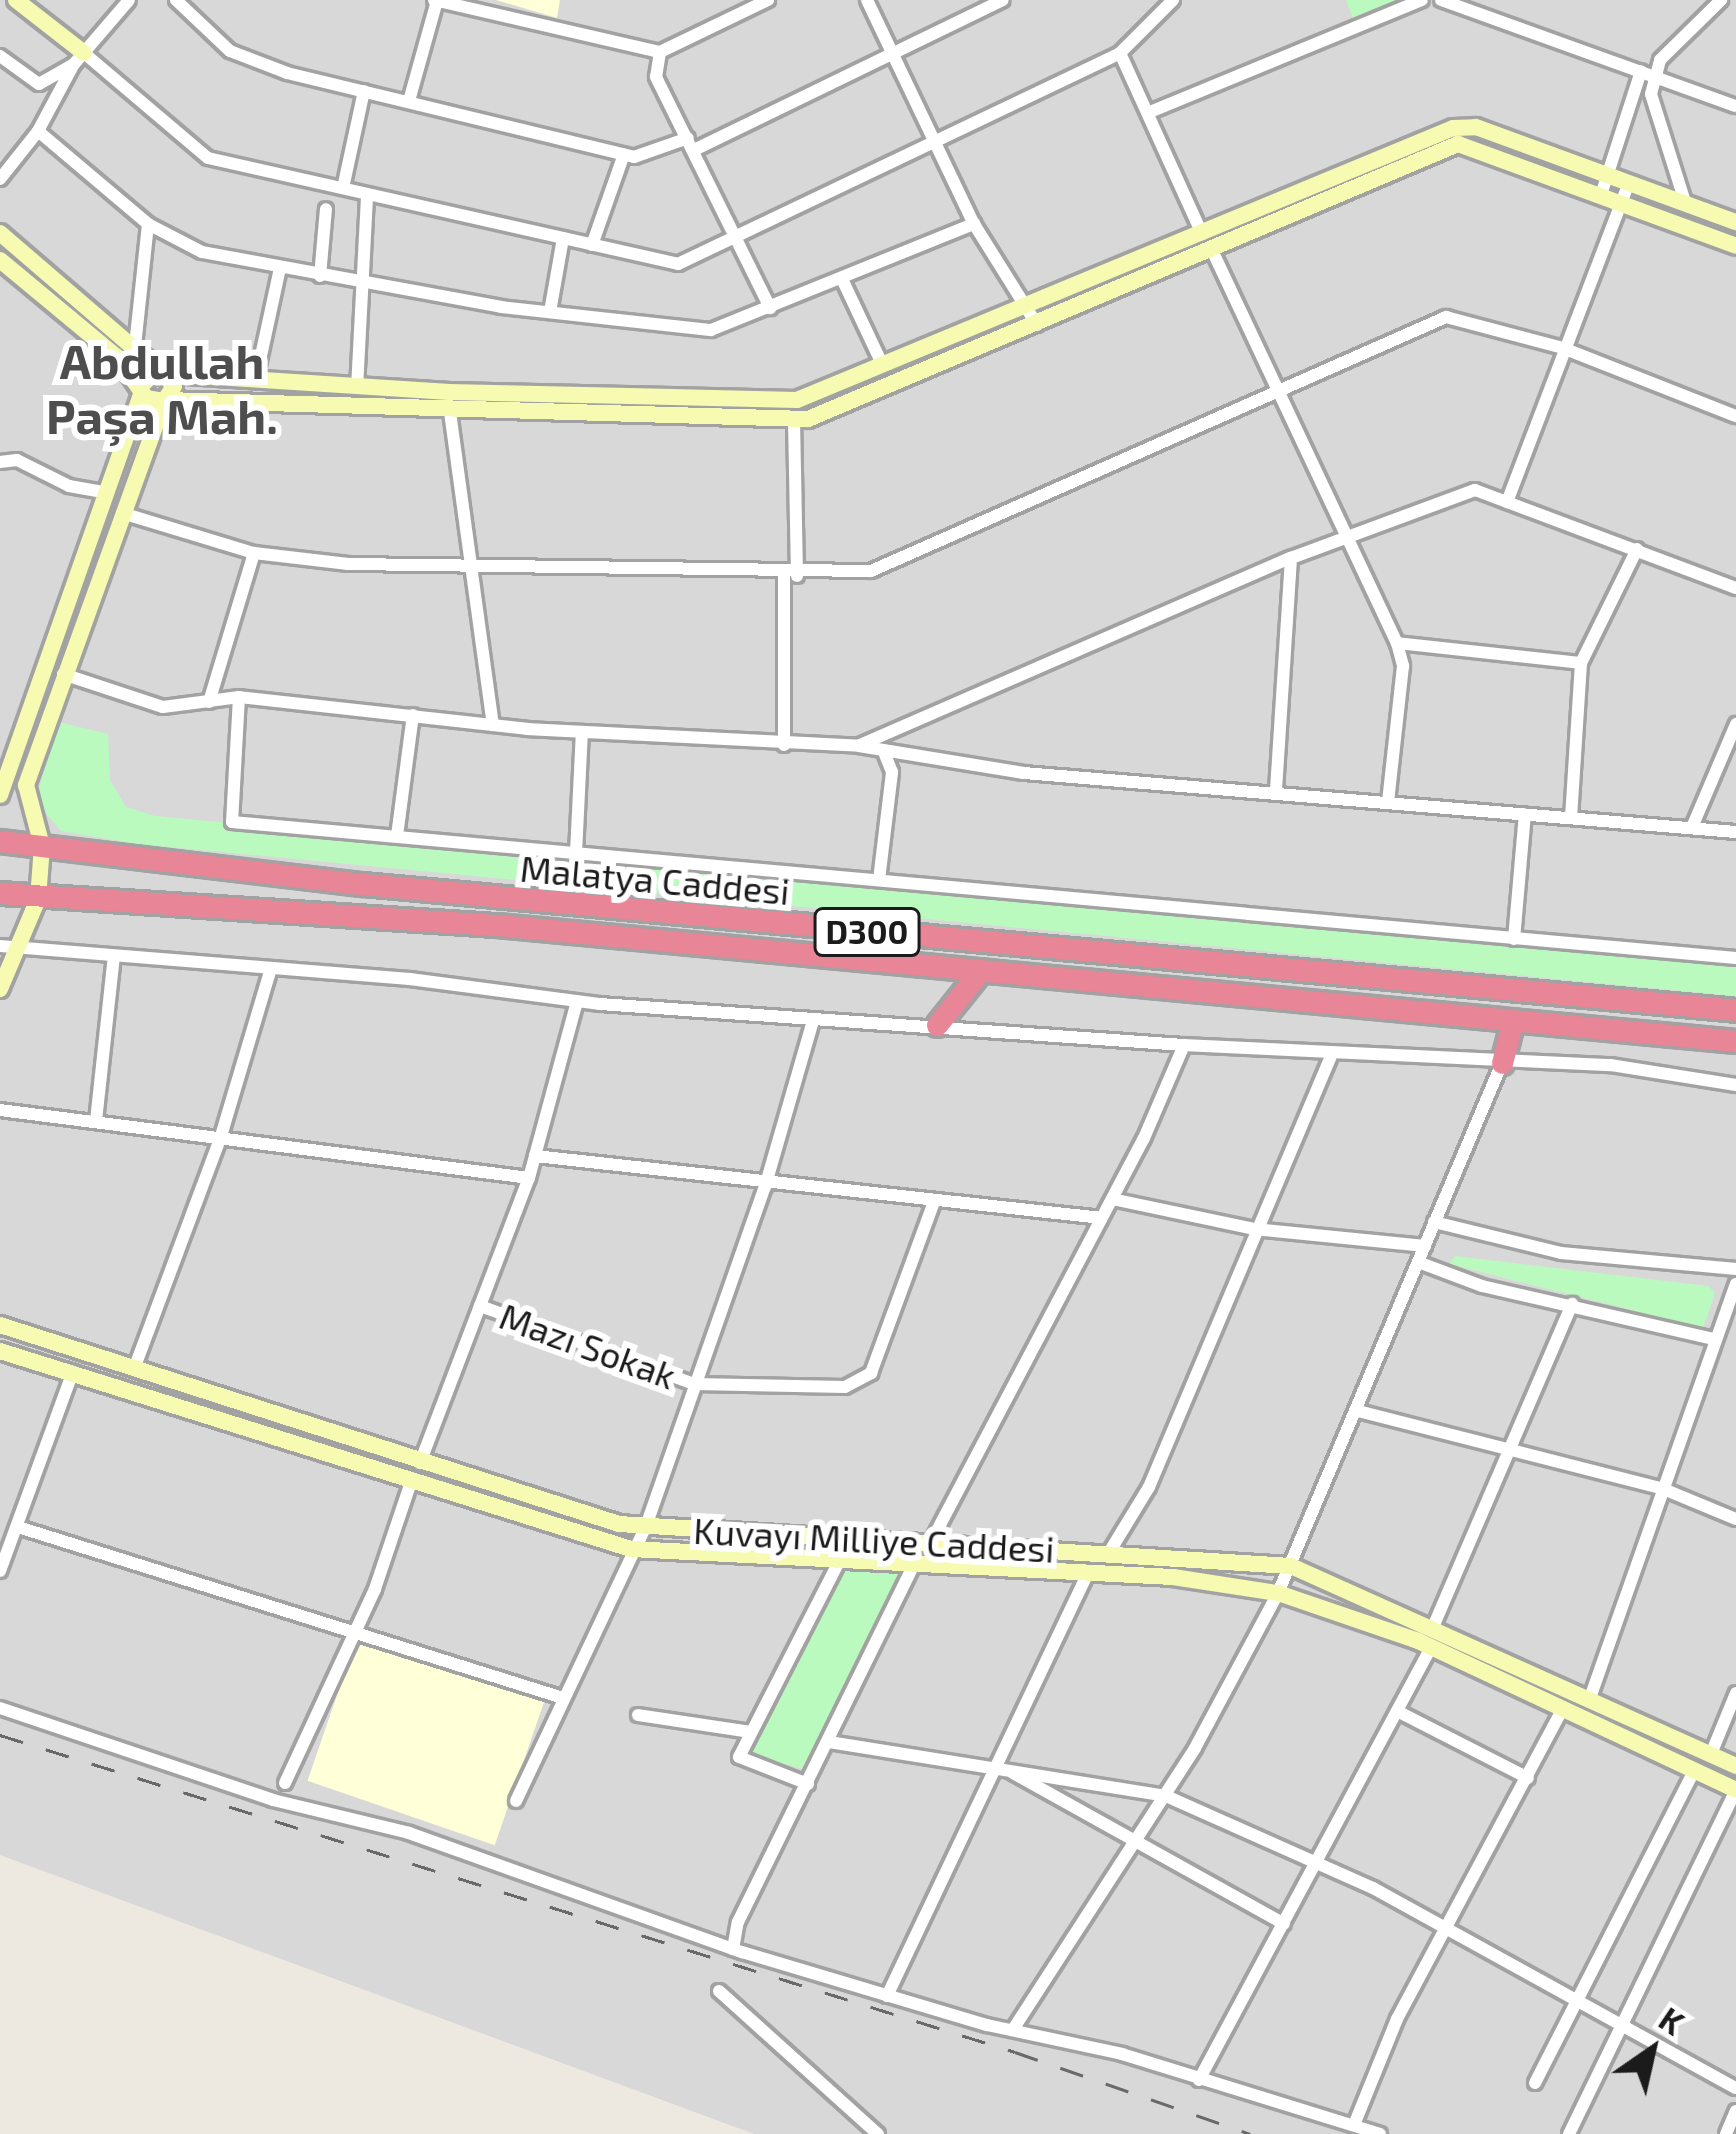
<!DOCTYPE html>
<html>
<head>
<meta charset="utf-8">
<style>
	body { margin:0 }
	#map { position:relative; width:1736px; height:2134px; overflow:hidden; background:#ede9e0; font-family:"Exo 2",sans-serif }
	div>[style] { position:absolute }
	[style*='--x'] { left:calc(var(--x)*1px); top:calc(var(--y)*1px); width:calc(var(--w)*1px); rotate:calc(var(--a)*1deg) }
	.residential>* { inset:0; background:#d9d8d8 }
	.education>* { inset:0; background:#ffffd8; transform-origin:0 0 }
	.park>* { inset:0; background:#bafabf }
	.roads { filter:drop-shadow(3px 0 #a2a2a2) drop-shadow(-3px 0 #a2a2a2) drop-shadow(0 3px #a2a2a2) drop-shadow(0 -3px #a2a2a2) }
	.street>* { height:12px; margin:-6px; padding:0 6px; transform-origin:6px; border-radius:6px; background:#fff }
	.secondary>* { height:16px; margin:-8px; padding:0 8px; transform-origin:8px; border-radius:8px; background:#f7fbb1 }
	.highway>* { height:21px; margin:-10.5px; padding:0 10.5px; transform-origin:10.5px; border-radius:10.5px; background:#e88597 }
	.rail>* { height:3px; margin-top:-1.5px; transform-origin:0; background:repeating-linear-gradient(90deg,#696969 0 24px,transparent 0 48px) }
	span { translate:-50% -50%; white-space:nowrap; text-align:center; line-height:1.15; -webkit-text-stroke:12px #fff; paint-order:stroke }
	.shield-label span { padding:3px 9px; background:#fff; border:3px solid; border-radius:9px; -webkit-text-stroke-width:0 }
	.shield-label { font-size:33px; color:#1b1b1b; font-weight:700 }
	.street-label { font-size:36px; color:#1b1b1b }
	.district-label { font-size:48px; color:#4e4e4e; font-weight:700 }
	.north { position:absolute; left:1592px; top:1990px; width:120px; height:120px; -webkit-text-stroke:9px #fff; paint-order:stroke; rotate:34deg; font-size:33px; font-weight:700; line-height:48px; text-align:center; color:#1b1b1b }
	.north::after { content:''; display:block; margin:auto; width:42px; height:54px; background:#1b1b1b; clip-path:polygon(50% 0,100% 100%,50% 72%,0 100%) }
</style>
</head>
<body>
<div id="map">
	<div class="residential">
		<i style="clip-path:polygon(0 0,1736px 0,1736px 2134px,754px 2134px,0 1855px)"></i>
	</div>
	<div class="education">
		<i style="clip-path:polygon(496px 0,560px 0,557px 18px)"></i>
		<i style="left:357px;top:1637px;width:198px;height:152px;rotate:19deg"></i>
	</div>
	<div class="park">
		<i style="clip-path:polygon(1346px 0,1401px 0,1354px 21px)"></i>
		<i style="clip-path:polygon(58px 722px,108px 734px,110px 780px,126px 807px,155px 816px,1736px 965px,1736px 996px,138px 844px,61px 831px,42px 809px,37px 796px)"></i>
		<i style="clip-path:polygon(1455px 1256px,1708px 1286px,1715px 1293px,1703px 1328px,1449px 1264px)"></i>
		<i style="clip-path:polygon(845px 1570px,898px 1574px,803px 1769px,750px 1755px)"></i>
	</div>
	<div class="roads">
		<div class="street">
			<i style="--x:176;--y:0;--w:74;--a:43.4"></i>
			<i style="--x:230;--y:51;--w:61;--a:21.1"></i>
			<i style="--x:287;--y:73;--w:357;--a:13.6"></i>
			<i style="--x:634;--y:157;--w:57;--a:-19.4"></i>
			<i style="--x:434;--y:0;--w:232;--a:13"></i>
			<i style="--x:660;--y:52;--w:120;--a:-25.7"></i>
			<i style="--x:867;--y:0;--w:248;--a:64.5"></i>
			<i style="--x:974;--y:224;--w:119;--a:58"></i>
			<i style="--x:1441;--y:0;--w:313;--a:19.8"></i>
			<i style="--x:660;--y:52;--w:25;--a:99"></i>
			<i style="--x:656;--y:77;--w:258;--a:63.7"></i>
			<i style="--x:84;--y:53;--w:162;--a:40.3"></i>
			<i style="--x:208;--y:158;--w:482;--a:12.7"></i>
			<i style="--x:678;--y:264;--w:490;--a:-25.5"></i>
			<i style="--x:1120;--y:53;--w:75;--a:-45"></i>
			<i style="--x:1120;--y:53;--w:199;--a:65.6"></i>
			<i style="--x:0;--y:56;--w:48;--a:35.7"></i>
			<i style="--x:39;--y:84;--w:40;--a:-29.7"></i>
			<i style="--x:409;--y:101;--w:104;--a:-74.4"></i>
			<i style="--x:1150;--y:112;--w:294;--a:-22.4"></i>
			<i style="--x:38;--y:131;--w:144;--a:40.2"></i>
			<i style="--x:148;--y:224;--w:61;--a:27.4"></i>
			<i style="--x:202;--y:252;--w:304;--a:10.4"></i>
			<i style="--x:501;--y:307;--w:211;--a:6.3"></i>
			<i style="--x:711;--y:330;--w:284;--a:-22"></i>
			<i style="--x:694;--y:150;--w:343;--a:-25.9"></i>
			<i style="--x:0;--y:179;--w:61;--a:-51.6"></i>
			<i style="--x:38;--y:131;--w:76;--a:-61.8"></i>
			<i style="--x:74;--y:64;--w:84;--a:-49.3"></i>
			<i style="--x:343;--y:188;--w:99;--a:-77.8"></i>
			<i style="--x:1601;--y:195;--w:130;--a:-72.1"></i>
			<i style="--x:1685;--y:202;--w:113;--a:-107.5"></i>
			<i style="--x:1651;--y:94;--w:35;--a:-75"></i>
			<i style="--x:1660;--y:60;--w:86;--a:-44.5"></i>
			<i style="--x:592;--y:245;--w:96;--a:-70.6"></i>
			<i style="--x:1211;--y:248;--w:437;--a:64.8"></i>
			<i style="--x:1397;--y:643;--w:24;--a:75"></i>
			<i style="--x:1403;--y:666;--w:136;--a:96.3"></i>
			<i style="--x:320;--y:276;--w:67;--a:-84.9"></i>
			<i style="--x:843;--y:281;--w:94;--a:64.8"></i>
			<i style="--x:550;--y:312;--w:75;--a:-80"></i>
			<i style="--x:135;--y:346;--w:123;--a:-83.9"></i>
			<i style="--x:256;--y:379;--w:114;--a:-77.8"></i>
			<i style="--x:357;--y:388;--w:194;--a:-87"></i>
			<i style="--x:450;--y:412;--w:316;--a:82.2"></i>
			<i style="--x:794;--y:419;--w:157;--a:88.9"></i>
			<i style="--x:0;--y:462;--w:17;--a:-7"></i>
			<i style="--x:17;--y:460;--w:58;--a:26.6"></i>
			<i style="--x:69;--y:486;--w:39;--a:10"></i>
			<i style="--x:1507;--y:502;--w:342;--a:-69.1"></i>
			<i style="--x:122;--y:513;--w:138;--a:16.9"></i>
			<i style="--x:254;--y:553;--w:95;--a:6.7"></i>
			<i style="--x:348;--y:564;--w:523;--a:0.77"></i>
			<i style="--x:871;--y:571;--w:629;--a:-23.83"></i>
			<i style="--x:1446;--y:317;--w:121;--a:14.8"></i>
			<i style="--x:1563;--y:348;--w:186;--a:21.5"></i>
			<i style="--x:1397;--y:643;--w:185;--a:6.2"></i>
			<i style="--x:1581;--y:663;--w:155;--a:93.7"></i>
			<i style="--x:1581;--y:663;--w:127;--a:-63.8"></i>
			<i style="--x:63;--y:674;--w:105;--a:18.3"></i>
			<i style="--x:163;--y:707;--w:77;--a:-7.5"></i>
			<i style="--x:239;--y:697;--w:290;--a:6.3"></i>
			<i style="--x:527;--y:729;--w:332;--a:2.9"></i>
			<i style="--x:859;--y:746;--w:167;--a:9.3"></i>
			<i style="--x:1024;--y:773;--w:714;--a:4.74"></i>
			<i style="--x:239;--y:697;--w:125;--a:93.2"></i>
			<i style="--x:232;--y:822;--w:1510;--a:5.17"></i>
			<i style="--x:209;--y:702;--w:156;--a:-73.2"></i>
			<i style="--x:784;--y:745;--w:169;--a:-90"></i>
			<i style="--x:860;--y:745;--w:470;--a:-23.5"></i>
			<i style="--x:1291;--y:558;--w:196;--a:-20.3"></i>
			<i style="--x:1475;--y:490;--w:279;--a:20.6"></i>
			<i style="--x:1276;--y:790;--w:232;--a:-86.3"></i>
			<i style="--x:1693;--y:825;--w:110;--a:-66.9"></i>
			<i style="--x:397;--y:836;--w:122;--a:-82.5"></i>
			<i style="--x:576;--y:853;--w:121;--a:-87.2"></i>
			<i style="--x:879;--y:880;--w:109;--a:-83.1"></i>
			<i style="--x:892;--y:772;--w:22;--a:-112"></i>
			<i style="--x:1514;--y:939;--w:125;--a:-85"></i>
			<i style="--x:0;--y:946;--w:411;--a:4.6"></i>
			<i style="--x:410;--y:979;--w:192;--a:7.5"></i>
			<i style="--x:600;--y:1004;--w:585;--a:4.02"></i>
			<i style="--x:0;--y:1110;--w:533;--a:7.32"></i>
			<i style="--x:96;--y:1121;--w:166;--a:-83.8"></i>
			<i style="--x:535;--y:1156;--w:570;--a:6.24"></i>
			<i style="--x:1112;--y:1199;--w:145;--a:11.9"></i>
			<i style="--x:1254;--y:1229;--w:172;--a:5.7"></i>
			<i style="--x:1434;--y:1222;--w:131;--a:13.7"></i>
			<i style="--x:1561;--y:1253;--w:176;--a:5.2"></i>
			<i style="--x:1418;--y:1262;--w:68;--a:20.6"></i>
			<i style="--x:1482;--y:1286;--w:237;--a:12.9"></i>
			<i style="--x:480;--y:1306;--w:228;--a:20"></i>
			<i style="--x:694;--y:1384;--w:151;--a:1.1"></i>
			<i style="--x:845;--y:1387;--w:30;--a:-28"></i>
			<i style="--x:871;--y:1373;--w:182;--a:-69.8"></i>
			<i style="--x:134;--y:1369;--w:249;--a:-69.5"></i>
			<i style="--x:221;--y:1136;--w:175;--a:-73.4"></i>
			<i style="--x:1358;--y:1411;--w:313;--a:14.3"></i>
			<i style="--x:1661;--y:1488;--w:81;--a:22.5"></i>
			<i style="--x:420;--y:1463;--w:305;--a:-69.1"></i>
			<i style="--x:529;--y:1178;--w:183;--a:-74.8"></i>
			<i style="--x:18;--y:1527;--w:571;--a:17.42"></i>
			<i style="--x:932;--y:1540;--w:454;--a:-62.2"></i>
			<i style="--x:1144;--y:1138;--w:101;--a:-66.7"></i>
			<i style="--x:1184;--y:1045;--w:427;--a:2.7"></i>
			<i style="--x:1611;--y:1065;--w:127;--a:9.1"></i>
			<i style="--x:1110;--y:1551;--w:75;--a:-58.6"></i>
			<i style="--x:1149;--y:1487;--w:467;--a:-67.1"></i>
			<i style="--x:0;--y:1571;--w:212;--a:-69.9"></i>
			<i style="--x:1433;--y:1627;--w:352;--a:-66.7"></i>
			<i style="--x:1590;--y:1698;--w:439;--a:-70.6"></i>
			<i style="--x:0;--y:1708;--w:288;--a:18.6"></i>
			<i style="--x:273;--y:1800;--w:140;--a:13.6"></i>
			<i style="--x:409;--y:1833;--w:354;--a:19.7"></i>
			<i style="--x:742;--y:1952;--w:256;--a:16.6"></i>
			<i style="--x:987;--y:2025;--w:138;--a:12.1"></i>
			<i style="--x:1122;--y:2054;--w:270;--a:17.2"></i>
			<i style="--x:1397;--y:1711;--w:147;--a:27.1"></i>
			<i style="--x:638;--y:1715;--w:113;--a:8.6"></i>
			<i style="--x:829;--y:1742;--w:341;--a:9.1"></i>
			<i style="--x:1166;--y:1796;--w:227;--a:24"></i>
			<i style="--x:1373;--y:1888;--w:414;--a:28.9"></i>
			<i style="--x:1711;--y:1754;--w:66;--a:-67.7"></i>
			<i style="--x:1013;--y:1773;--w:310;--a:29.1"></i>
			<i style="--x:285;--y:1783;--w:214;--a:-65.1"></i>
			<i style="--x:375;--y:1589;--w:113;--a:-71.4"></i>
			<i style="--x:808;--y:1784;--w:74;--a:-158.6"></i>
			<i style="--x:739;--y:1757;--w:221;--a:-62.9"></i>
			<i style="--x:516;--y:1801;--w:304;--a:-64.7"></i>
			<i style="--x:646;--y:1526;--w:359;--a:-70.7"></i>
			<i style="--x:765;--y:1187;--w:173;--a:-73.9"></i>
			<i style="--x:733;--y:1949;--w:27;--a:-80"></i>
			<i style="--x:738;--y:1922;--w:399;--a:-63.8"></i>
			<i style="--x:719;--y:1991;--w:214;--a:42"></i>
			<i style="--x:887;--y:1996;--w:465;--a:-64.6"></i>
			<i style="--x:1014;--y:2028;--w:333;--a:-57.1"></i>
			<i style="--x:1195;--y:1748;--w:176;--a:-61.8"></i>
			<i style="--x:1278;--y:1593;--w:575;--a:-67.09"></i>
			<i style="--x:1199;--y:2080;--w:491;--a:-61.8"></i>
			<i style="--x:1535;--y:2083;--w:352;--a:-63"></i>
			<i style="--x:1354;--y:2125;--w:114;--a:-67.9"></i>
			<i style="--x:1397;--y:2019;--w:350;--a:-61.9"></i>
			<i style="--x:1569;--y:2134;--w:382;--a:-64.1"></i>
			<i style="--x:1726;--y:2134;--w:25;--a:-67"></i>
		</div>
		<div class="secondary">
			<i style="--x:16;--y:0;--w:86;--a:37.9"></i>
			<i style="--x:0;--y:233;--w:208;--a:40.7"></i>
			<i style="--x:0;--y:260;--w:152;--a:39.7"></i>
			<i style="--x:117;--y:357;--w:50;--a:54.7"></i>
			<i style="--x:146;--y:398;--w:18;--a:9"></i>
			<i style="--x:164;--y:401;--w:18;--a:-56"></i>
			<i style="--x:174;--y:386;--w:23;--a:-133"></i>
			<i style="--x:158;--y:369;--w:24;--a:135"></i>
			<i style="--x:170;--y:374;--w:280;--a:3.7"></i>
			<i style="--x:449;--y:392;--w:348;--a:1.3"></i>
			<i style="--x:797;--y:400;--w:710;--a:-22.52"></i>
			<i style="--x:1453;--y:128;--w:23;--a:-2"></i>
			<i style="--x:1476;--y:127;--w:277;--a:20.1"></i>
			<i style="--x:166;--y:400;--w:642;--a:1.7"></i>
			<i style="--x:808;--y:419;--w:706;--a:-22.93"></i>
			<i style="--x:1458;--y:144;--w:296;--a:20.1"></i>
			<i style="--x:0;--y:795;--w:427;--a:-70.6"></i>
			<i style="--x:0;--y:989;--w:98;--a:-67.1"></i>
			<i style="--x:38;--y:899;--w:53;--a:-85.7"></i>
			<i style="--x:42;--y:846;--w:63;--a:-104.7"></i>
			<i style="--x:26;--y:785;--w:408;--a:-70.2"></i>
			<i style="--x:0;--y:1325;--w:650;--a:17.82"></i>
			<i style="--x:619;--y:1524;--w:673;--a:3.58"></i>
			<i style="--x:1291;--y:1566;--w:488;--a:24.2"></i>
			<i style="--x:0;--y:1351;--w:661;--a:17.42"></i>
			<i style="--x:631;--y:1549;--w:543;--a:2.96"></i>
			<i style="--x:1173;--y:1577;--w:106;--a:8.7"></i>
			<i style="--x:1278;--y:1593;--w:148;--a:18.9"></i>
			<i style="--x:1418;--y:1641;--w:351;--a:25.1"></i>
		</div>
		<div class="highway">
			<i style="--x:0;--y:841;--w:366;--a:6.8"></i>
			<i style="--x:363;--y:884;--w:1379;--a:5.24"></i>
			<i style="--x:0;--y:893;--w:498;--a:3.7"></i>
			<i style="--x:497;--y:925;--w:1244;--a:5.35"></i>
			<i style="--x:937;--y:1025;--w:70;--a:-51.3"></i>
			<i style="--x:1502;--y:1063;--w:44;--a:-75.7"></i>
		</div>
	</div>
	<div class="rail">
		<i style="--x:0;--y:1735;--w:1063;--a:17.34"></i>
		<i style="--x:1015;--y:2052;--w:249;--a:19.2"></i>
	</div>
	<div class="shield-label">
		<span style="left:867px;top:932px">D300</span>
	</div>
	<div class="street-label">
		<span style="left:655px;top:879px;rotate:5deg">Malatya Caddesi</span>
		<span style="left:588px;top:1345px;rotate:20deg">Mazı Sokak</span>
		<span style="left:874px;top:1539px;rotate:3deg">Kuvayı Milliye Caddesi</span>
	</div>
	<div class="district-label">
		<span style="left:162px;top:388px">Abdullah<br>Paşa Mah.</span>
	</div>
	<div class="north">K</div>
</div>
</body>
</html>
